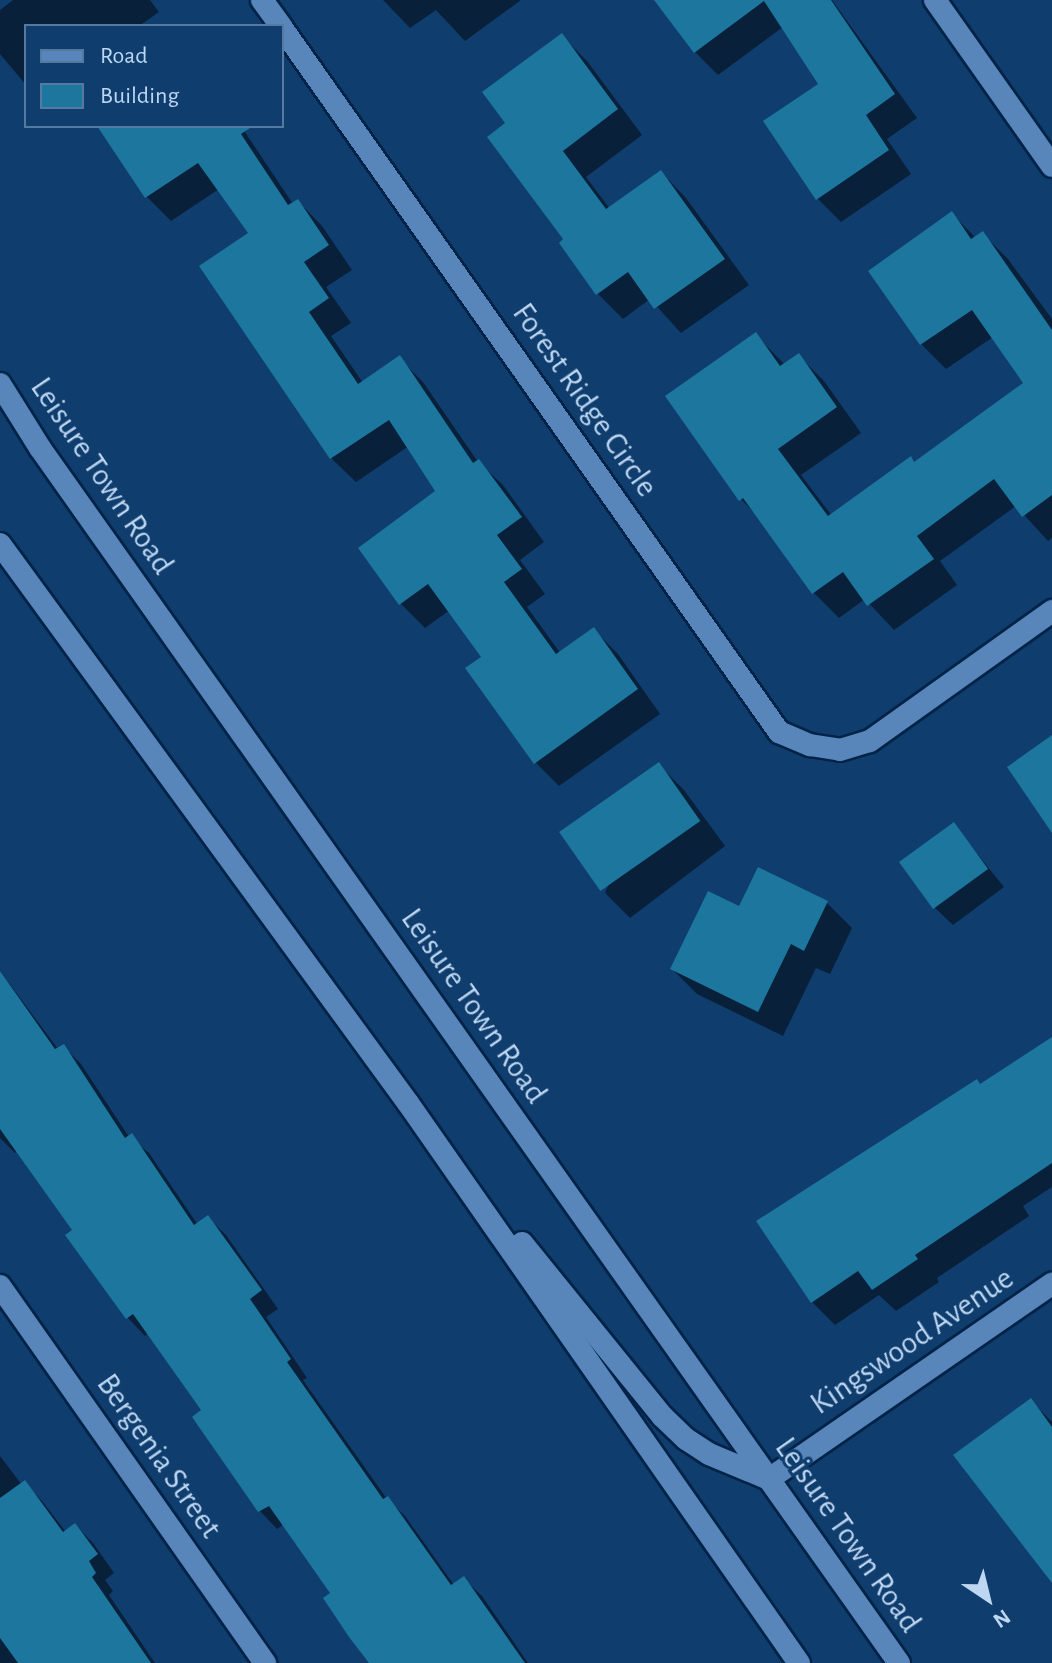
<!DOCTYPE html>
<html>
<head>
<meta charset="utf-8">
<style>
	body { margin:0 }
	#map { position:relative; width:1052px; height:1663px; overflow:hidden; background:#0f3d6d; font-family:"Alegreya Sans",sans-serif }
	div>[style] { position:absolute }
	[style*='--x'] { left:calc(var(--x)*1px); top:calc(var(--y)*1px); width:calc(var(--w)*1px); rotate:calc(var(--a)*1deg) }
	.shadow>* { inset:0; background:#0007 }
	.building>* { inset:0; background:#1d769d; transform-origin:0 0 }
	.roads { filter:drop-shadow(2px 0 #012347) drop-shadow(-2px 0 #012347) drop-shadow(0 2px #012347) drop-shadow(0 -2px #012347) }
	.minor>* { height:22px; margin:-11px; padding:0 11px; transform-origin:11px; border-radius:11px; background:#5886bb }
	.secondary>* { height:22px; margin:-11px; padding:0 11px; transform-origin:11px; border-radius:11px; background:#5886bb }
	span { translate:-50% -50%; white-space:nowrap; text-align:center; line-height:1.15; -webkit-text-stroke:6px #0f3d6d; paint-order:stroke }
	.street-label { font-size:32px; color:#bdd6f2 }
	.legend { position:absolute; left:24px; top:24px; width:260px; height:104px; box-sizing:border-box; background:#0f3d6d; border:2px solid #557aa2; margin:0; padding:10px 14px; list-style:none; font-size:24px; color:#bdd6f2 }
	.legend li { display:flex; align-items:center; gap:16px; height:40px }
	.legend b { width:40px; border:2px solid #557aa2 }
	.north { position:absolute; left:948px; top:1559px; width:80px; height:80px; -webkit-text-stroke:6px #0f3d6d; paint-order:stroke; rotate:145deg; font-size:22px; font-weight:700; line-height:32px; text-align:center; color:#bdd6f2 }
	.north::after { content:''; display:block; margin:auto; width:28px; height:36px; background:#bdd6f2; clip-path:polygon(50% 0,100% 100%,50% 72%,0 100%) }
</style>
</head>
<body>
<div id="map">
	<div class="shadow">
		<i style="clip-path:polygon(13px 0,150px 0,159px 12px,139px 26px,26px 26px,26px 85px,0 54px,0 10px)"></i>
		<i style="clip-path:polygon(383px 0,521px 0,465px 41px,436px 10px,410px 28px)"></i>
		<i style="clip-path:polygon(657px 0,832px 0,917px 118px,887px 139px,911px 174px,841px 222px,818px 199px,821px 84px,783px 27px,718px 75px,695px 52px)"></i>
		<i style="clip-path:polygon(562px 36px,587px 61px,642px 135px,586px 177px,610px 209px,661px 172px,686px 198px,749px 285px,681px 333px,650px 299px,623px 319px,598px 294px,508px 124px)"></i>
		<i style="clip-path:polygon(97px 126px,241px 126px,293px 204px,298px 201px,322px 226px,352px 270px,326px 287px,351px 323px,331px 336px,363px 383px,399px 358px,423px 382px,478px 462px,503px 485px,544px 542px,520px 560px,545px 594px,527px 607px,561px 654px,594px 630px,618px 654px,660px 714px,559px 786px,535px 762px,484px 657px,450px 610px,425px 628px,401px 604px,361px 549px,438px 491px,409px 446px,356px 482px,331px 458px,250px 234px,219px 189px,171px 221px,147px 197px)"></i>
		<i style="clip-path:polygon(952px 214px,976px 238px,983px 234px,1008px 259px,1052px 319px,1052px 538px,1048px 541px,1016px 506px,940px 561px,957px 585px,894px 630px,865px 599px,839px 618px,814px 593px,760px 519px,741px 499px,756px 335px,785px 365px,799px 356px,824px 381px,861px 433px,801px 475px,832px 516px,915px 464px,1026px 383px,993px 337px,946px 369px,921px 344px)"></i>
		<i style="clip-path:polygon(659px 765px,684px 790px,725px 846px,630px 918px,605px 893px)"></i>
		<i style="clip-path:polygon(954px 825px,1004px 887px,953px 925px,935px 908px)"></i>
		<i style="clip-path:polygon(759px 870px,827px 903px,852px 928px,830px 974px,816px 968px,783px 1036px,697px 994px,672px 969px,740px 909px)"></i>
		<i style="clip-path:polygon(0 971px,58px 1049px,63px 1046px,81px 1064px,129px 1137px,149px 1153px,198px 1225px,208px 1218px,226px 1235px,278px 1309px,266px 1317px,307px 1378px,303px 1380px,387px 1499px,405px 1516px,454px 1585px,464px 1579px,482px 1596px,528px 1663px,371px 1663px,333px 1594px,284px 1524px,277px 1529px,260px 1511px,195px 1418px,203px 1411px,149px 1333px,145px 1336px,128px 1318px,68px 1235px,75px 1230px,18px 1150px,15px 1153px,0 1138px)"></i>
		<i style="clip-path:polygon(1052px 1039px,1052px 1187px,1023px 1206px,1029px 1216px,937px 1278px,939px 1282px,896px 1311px,879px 1295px,835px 1325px,812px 1302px,981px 1086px)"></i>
		<i style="clip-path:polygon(1031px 1401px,1052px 1422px,1052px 1581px)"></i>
		<i style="clip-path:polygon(0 1456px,22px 1485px,25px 1483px,42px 1501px,66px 1532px,75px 1525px,93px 1543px,114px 1573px,105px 1580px,113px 1591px,109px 1595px,155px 1663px,0 1663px)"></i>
	</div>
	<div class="building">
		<i style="clip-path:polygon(654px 0,831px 0,895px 94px,866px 115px,889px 150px,816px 200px,763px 121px,818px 84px,764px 1px,694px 53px)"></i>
		<i style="clip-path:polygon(562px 33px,618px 109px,563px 151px,606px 209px,661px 170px,725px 259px,654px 309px,628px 272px,596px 295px,559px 243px,563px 239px,487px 137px,505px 123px,482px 92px)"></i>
		<i style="clip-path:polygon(97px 126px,253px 126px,241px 134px,288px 205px,298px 199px,329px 245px,304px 262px,329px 298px,309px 312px,358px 384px,400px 355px,473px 463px,479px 459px,522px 517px,497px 535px,522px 569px,504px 582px,556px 654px,594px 627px,638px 689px,534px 764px,465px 668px,481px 657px,428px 584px,399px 605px,358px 548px,435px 491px,389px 420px,330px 459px,199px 266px,248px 233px,198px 163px,145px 198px)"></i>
		<i style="clip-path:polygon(952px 211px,971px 239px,983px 231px,1052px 330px,1052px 495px,1022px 517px,994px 479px,917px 536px,934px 559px,867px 606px,843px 572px,812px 594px,743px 498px,739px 501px,665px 396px,756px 332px,780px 366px,799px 353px,837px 407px,778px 449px,828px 516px,911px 456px,914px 462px,1023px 383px,972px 310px,920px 345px,868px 271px)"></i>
		<i style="clip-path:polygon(1052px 735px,1052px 833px,1007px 767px)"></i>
		<i style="left:659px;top:762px;width:72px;height:122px;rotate:55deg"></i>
		<i style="left:954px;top:822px;width:58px;height:68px;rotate:54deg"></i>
		<i style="clip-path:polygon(758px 867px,828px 901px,804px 951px,791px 944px,758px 1012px,670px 969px,708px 891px,739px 906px)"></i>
		<i style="clip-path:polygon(0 971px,55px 1049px,64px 1044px,125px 1138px,132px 1133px,194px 1225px,208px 1215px,262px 1290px,250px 1299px,291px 1359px,287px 1362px,383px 1499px,388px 1496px,451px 1585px,464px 1576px,525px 1663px,369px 1663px,349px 1637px,323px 1598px,330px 1593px,269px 1506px,258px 1512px,192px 1417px,201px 1410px,133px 1314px,126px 1319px,65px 1235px,72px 1230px,0 1129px)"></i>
		<i style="clip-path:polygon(1052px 1037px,1052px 1163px,915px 1255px,918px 1259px,872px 1290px,858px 1271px,811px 1303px,756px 1221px,977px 1079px,980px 1084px)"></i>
		<i style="clip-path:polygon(1031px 1398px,1052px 1427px,1052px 1583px,953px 1455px)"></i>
		<i style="clip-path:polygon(25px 1480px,63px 1532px,75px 1523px,98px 1554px,89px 1561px,96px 1573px,92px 1577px,151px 1663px,18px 1663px,0 1638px,0 1498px)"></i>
	</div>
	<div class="roads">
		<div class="minor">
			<i style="--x:262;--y:0;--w:32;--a:54"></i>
			<i style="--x:935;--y:0;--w:203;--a:54.8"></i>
			<i style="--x:282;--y:28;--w:862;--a:54.78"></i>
			<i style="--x:779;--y:732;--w:34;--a:23"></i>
			<i style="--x:810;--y:745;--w:30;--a:9"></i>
			<i style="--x:840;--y:750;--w:31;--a:-17"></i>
			<i style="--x:870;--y:741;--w:224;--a:-35.5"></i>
			<i style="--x:0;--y:1286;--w:461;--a:54.9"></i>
			<i style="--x:769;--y:1479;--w:344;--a:-34.6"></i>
		</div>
		<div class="secondary">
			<i style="--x:0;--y:384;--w:75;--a:58"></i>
			<i style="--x:40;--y:448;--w:1488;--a:54.74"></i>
			<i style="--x:0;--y:544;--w:692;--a:53.88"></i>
			<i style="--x:408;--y:1103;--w:683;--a:55.08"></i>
			<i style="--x:522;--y:1243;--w:223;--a:51"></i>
			<i style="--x:662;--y:1416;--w:33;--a:44"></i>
			<i style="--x:686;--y:1439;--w:27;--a:33"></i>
			<i style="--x:709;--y:1454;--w:65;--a:22.6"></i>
		</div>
	</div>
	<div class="street-label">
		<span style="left:585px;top:400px;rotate:55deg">Forest Ridge Circle</span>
		<span style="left:102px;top:476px;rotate:56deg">Leisure Town Road</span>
		<span style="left:474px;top:1006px;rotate:55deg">Leisure Town Road</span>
		<span style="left:912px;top:1341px;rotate:-34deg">Kingswood Avenue</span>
		<span style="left:159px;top:1456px;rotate:55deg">Bergenia Street</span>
		<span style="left:848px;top:1535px;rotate:55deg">Leisure Town Road</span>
	</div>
	<ul class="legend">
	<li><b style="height:10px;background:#5886bb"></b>Road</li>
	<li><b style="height:22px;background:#1d769d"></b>Building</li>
	</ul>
	<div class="north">N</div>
</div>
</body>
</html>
